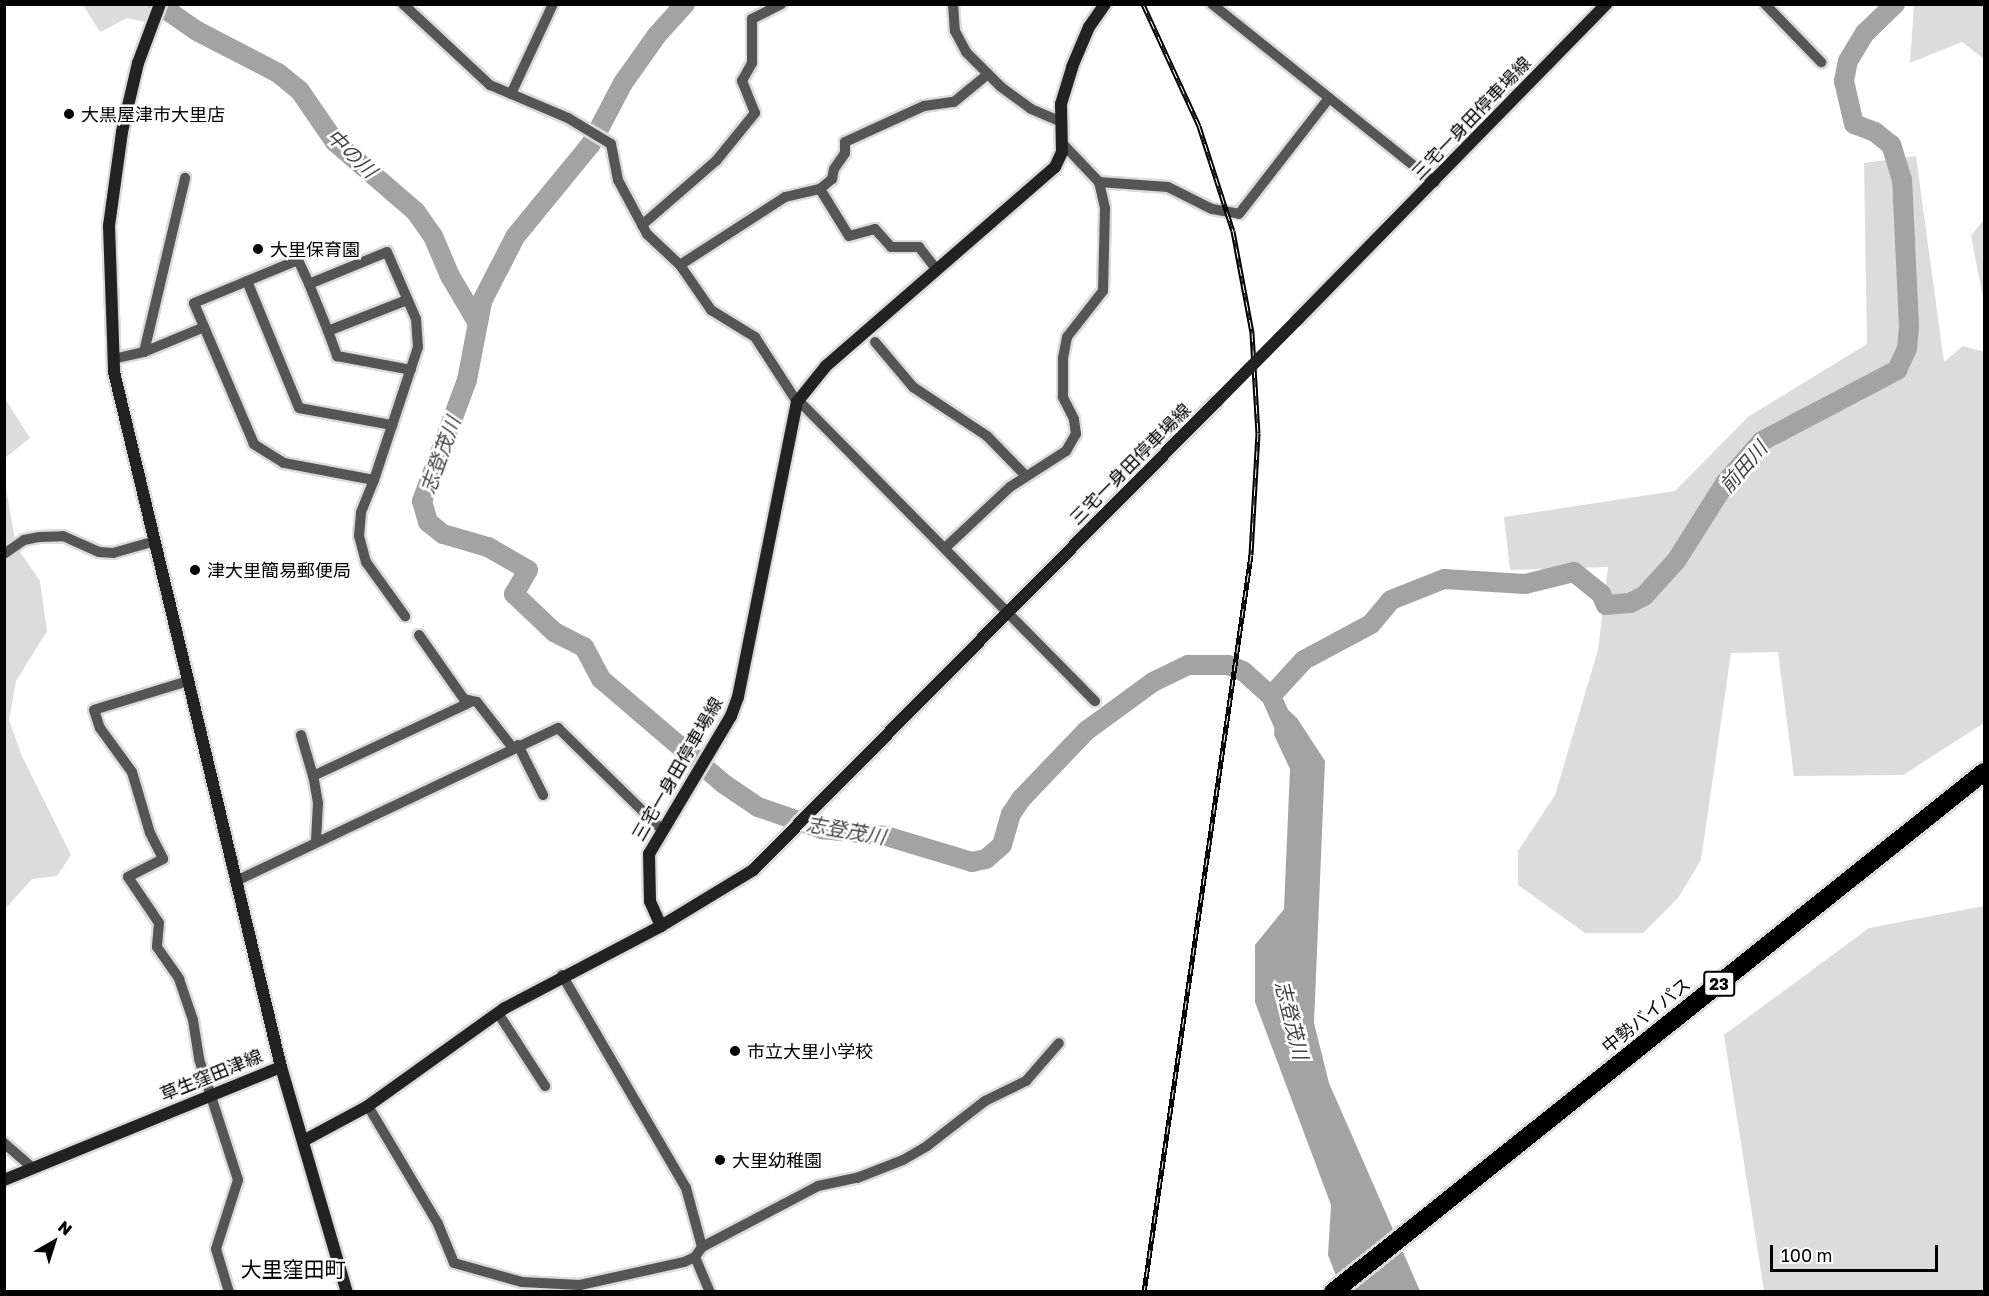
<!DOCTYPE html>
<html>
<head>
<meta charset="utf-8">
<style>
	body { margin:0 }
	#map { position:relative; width:1989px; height:1296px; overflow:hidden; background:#fff; font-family:"Golos Text","Noto Sans JP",sans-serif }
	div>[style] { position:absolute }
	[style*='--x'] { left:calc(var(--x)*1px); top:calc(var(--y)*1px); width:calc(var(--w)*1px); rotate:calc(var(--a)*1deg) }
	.green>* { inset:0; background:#dcdcdc }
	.water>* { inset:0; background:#a3a3a3 }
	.river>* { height:20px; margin:-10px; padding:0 10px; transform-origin:10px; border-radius:10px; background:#a3a3a3 }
	.roads { filter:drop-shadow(2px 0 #dbdbdb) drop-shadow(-2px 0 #dbdbdb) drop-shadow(0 2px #dbdbdb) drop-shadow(0 -2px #dbdbdb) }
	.street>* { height:10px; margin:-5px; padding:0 5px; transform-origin:5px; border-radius:5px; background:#555 }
	.secondary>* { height:12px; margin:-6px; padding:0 6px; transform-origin:6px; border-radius:6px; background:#222 }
	.highway>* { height:18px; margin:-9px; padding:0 9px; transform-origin:9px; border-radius:9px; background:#000 }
	.rail>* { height:5px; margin-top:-2.5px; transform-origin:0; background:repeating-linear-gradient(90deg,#fff 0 9px,#000 0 18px); box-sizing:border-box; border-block:2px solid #000 }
	.secondary-bridge>* { height:12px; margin:-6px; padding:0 6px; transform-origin:6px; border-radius:6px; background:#222 }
	.dots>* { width:16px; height:16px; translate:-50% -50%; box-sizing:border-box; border:3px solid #fff; border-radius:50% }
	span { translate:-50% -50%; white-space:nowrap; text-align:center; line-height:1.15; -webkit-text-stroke:5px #fff; paint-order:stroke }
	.shield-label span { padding:2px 4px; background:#fff; border:2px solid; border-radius:4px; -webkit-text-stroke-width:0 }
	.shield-label { font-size:16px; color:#000; font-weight:700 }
	.poi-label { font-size:18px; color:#000 }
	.left { translate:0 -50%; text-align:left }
	.street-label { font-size:18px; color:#000 }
	.water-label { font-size:20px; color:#444; font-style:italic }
	.quarter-label { font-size:21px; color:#000 }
	.frame { position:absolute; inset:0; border:6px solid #000; pointer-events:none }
	.north { position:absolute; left:24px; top:1212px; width:60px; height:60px; -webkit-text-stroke:4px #fff; paint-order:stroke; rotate:39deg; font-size:16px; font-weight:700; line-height:24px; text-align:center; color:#000 }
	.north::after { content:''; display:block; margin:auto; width:21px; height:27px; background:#000; clip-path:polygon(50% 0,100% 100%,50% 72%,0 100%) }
	.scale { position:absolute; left:1770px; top:1245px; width:168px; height:27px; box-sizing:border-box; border:3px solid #000; border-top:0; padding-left:8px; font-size:18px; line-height:21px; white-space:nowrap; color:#000; -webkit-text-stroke:4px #fff; paint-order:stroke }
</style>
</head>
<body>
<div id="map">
	<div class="green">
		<i style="clip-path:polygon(83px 5px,152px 5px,145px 22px,127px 18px,100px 32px)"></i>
		<i style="clip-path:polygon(1914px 5px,1984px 5px,1984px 59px,1962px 42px,1910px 63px)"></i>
		<i style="clip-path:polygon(1916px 156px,1944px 362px,1963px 346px,1984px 352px,1984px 723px,1903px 775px,1794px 776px,1778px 652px,1731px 653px,1701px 860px,1678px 898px,1643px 933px,1585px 933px,1518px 885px,1518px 851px,1555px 795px,1598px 650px,1608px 567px,1510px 570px,1504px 517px,1675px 491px,1748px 417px,1867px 344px,1864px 163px)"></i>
		<i style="clip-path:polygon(1984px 219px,1984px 303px,1971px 236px)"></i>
		<i style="clip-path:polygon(4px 397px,30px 438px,5px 458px,4px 458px)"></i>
		<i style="clip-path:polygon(4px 476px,16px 546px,40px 581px,47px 631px,16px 681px,9px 720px,21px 754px,71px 855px,57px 876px,32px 879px,5px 909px)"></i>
		<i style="clip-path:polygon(1984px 906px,1984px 1291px,1764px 1291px,1724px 1035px,1869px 928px)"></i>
	</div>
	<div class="water">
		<i style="clip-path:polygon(1276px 699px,1297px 718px,1325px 761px,1314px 1023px,1329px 1083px,1420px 1291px,1342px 1291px,1328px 1255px,1331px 1205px,1255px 1002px,1255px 945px,1284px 909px,1290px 769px,1274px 735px)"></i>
	</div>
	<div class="river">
		<i style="--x:158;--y:4;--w:47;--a:34.7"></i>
		<i style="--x:197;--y:31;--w:91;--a:27.4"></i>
		<i style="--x:278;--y:73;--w:28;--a:39"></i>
		<i style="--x:300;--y:91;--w:62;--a:55.5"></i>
		<i style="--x:335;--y:142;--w:107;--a:40.8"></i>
		<i style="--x:416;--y:212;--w:29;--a:55"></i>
		<i style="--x:433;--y:236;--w:43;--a:67"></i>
		<i style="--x:450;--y:276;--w:51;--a:59.4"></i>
		<i style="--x:685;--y:4;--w:42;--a:132.1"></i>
		<i style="--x:657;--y:35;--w:59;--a:125.3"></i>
		<i style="--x:623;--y:83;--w:69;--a:117.7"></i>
		<i style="--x:591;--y:144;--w:120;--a:129.3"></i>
		<i style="--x:515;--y:237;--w:35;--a:117"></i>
		<i style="--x:499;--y:268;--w:38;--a:117"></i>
		<i style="--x:482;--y:302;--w:79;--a:100.9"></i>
		<i style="--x:467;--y:380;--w:129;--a:110.4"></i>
		<i style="--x:422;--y:501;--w:22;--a:74"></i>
		<i style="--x:428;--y:522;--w:19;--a:39"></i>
		<i style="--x:443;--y:534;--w:47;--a:16.1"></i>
		<i style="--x:488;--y:547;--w:46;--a:29.9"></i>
		<i style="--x:528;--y:570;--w:28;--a:120"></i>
		<i style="--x:514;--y:594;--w:55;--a:43.5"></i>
		<i style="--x:554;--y:632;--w:34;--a:27"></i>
		<i style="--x:584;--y:647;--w:36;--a:62"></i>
		<i style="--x:601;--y:679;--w:162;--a:40.5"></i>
		<i style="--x:724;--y:784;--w:41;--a:34.1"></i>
		<i style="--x:758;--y:807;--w:68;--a:19"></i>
		<i style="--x:822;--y:829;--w:64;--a:6.2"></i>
		<i style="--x:886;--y:836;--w:90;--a:16.8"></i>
		<i style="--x:972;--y:862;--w:14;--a:-12"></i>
		<i style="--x:986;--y:859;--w:21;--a:-41"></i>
		<i style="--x:1002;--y:845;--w:32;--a:-74"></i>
		<i style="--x:1011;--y:814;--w:18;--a:-56"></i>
		<i style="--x:1021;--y:799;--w:94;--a:-46.3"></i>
		<i style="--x:1086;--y:731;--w:83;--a:-36.2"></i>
		<i style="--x:1153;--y:682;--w:39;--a:-26"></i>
		<i style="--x:1188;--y:665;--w:40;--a:0"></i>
		<i style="--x:1228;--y:665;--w:16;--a:22"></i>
		<i style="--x:1243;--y:671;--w:38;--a:42"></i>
		<i style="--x:1271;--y:696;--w:37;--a:66"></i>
		<i style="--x:1271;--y:696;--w:49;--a:-47.5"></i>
		<i style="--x:1304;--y:660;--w:76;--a:-28.2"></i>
		<i style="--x:1371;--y:624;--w:31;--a:-50"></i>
		<i style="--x:1391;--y:600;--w:57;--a:-21.6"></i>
		<i style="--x:1444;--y:579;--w:81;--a:3.5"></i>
		<i style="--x:1525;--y:584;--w:50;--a:-13.8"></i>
		<i style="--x:1574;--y:572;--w:35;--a:39"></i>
		<i style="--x:1601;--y:594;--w:12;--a:66"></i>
		<i style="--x:1606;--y:605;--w:24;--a:-5"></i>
		<i style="--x:1630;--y:603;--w:16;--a:-27"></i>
		<i style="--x:1644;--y:596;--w:47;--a:-47.6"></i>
		<i style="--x:1676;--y:561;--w:93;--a:-57.7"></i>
		<i style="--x:1726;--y:482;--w:55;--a:-48.7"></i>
		<i style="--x:1762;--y:441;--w:153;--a:-27.7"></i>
		<i style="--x:1897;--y:370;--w:23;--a:-65"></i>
		<i style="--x:1907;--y:349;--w:23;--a:-85"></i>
		<i style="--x:1909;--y:326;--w:146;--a:-92.7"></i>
		<i style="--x:1902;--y:180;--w:37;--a:-107"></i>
		<i style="--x:1891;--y:145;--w:21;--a:-141"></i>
		<i style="--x:1875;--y:132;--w:22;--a:-159"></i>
		<i style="--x:1854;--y:124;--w:44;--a:-103.1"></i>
		<i style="--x:1844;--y:81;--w:20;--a:-79"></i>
		<i style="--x:1848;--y:61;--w:33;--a:-59"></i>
		<i style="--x:1865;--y:33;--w:42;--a:-44"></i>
	</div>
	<div class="roads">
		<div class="street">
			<i style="--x:403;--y:4;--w:119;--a:43"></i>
			<i style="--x:490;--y:85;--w:85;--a:22.9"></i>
			<i style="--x:568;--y:118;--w:50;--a:31.2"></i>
			<i style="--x:611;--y:144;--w:37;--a:79"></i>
			<i style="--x:618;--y:180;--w:61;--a:61.8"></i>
			<i style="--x:647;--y:234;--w:45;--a:43.2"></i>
			<i style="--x:680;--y:265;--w:55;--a:55.4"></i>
			<i style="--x:711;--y:310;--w:52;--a:31.5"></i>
			<i style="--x:755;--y:337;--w:77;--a:57.1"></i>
			<i style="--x:953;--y:4;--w:27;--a:86"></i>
			<i style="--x:955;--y:31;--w:24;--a:62"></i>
			<i style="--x:966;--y:52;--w:49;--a:45"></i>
			<i style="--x:1001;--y:87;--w:37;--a:36"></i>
			<i style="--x:1031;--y:109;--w:33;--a:23"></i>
			<i style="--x:1212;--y:4;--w:285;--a:38.7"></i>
			<i style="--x:1765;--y:4;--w:81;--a:46"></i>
			<i style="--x:511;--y:94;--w:99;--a:-65"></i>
			<i style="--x:1099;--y:182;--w:69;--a:4.1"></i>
			<i style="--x:1168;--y:187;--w:49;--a:26.6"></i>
			<i style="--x:1212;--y:209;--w:27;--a:10"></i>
			<i style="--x:1239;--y:214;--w:147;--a:-52.2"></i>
			<i style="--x:820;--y:189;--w:55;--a:58.3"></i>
			<i style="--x:849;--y:236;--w:27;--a:-15"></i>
			<i style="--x:875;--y:229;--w:24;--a:48"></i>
			<i style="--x:891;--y:247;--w:28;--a:0"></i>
			<i style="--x:919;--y:247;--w:28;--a:52"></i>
			<i style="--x:642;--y:225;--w:98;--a:-40.9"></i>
			<i style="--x:716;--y:161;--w:62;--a:-50.9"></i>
			<i style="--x:755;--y:113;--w:35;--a:-112"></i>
			<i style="--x:742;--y:81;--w:21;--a:-61"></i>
			<i style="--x:752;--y:63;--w:44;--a:-90"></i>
			<i style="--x:752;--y:19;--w:33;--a:-27"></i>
			<i style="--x:680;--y:265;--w:125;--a:-32.9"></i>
			<i style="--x:785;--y:197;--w:36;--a:-13"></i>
			<i style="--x:820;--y:189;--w:16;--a:-40"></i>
			<i style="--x:832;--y:179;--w:10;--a:-79"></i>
			<i style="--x:834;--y:169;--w:19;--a:-55"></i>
			<i style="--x:845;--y:153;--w:11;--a:-90"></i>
			<i style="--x:845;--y:142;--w:87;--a:-24.5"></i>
			<i style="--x:924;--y:106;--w:30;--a:-8"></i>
			<i style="--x:954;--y:102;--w:44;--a:-39.5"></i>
			<i style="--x:247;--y:281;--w:137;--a:67.7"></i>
			<i style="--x:299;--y:408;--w:95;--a:10.4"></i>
			<i style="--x:309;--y:284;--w:51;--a:68"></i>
			<i style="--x:407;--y:300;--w:85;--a:158.6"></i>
			<i style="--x:328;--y:331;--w:27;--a:70"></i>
			<i style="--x:337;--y:356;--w:75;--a:10.7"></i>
			<i style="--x:875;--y:342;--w:59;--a:49.8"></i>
			<i style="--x:913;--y:387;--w:89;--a:33.5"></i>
			<i style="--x:987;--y:436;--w:54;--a:45.7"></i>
			<i style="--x:144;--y:352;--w:179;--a:-76.7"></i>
			<i style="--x:113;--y:359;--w:32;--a:-13"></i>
			<i style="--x:144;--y:352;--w:65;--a:-22.6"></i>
			<i style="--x:798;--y:400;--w:423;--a:45.4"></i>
			<i style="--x:374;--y:480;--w:92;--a:-169.3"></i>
			<i style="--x:284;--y:463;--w:36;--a:-148"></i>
			<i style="--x:254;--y:444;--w:153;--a:-113.1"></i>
			<i style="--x:194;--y:303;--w:113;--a:-22.5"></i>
			<i style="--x:298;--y:260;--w:26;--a:65"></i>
			<i style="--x:309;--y:284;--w:84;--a:-22.3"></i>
			<i style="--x:387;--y:252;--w:73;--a:66.6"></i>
			<i style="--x:416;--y:319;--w:28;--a:86"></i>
			<i style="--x:418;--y:347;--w:140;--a:108.3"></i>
			<i style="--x:374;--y:480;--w:35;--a:112"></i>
			<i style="--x:361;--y:513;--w:23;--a:95"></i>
			<i style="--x:359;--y:536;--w:27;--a:75"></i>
			<i style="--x:366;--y:562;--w:67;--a:54.2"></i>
			<i style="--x:945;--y:548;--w:89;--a:-43.2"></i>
			<i style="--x:1010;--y:487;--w:67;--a:-32.7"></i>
			<i style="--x:1066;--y:451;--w:20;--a:-60"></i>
			<i style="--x:1076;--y:434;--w:15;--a:-98"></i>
			<i style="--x:1074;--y:419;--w:25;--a:-117"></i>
			<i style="--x:1063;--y:397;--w:39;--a:-90"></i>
			<i style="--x:1063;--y:358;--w:21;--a:-79"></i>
			<i style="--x:1067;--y:337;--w:58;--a:-52"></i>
			<i style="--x:1103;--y:291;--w:83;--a:-88.6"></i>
			<i style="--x:1105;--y:208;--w:27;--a:-103"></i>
			<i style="--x:1099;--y:182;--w:55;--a:-133.5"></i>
			<i style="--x:4;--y:554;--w:24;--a:-35"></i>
			<i style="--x:24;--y:540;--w:16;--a:-11"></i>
			<i style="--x:40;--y:537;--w:23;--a:-2"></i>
			<i style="--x:63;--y:536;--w:39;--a:24"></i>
			<i style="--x:99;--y:552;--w:14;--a:4"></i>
			<i style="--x:113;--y:553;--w:44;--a:-15.9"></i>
			<i style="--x:419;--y:635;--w:78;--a:54.9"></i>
			<i style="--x:464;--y:699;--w:13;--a:13"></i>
			<i style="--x:477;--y:702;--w:58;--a:52"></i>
			<i style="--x:188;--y:681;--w:98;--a:162.9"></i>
			<i style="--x:94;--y:710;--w:19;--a:72"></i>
			<i style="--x:100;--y:728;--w:54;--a:54"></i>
			<i style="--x:132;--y:772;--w:64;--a:73.6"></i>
			<i style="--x:150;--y:833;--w:29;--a:63"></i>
			<i style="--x:163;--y:859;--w:39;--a:153"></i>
			<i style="--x:128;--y:877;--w:55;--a:56"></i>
			<i style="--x:159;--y:923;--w:24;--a:95"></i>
			<i style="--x:157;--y:947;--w:39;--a:55"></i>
			<i style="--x:179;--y:979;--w:43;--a:71.1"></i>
			<i style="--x:193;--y:1020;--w:39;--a:81"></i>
			<i style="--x:199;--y:1059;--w:127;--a:72.1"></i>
			<i style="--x:238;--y:1180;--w:72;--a:107.7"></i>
			<i style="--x:216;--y:1249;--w:45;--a:73.2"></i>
			<i style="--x:301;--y:735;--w:43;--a:73.7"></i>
			<i style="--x:518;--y:745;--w:56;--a:63.4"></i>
			<i style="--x:316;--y:841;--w:38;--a:-87"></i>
			<i style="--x:318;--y:803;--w:27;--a:-100"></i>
			<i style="--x:313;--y:776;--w:172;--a:-25.1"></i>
			<i style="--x:236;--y:881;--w:357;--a:-25.4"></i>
			<i style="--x:558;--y:728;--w:146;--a:44.4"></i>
			<i style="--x:562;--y:975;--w:246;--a:59.8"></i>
			<i style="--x:686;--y:1188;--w:61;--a:74.8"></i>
			<i style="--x:498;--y:1013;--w:87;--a:57.2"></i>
			<i style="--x:368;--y:1106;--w:137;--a:59.3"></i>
			<i style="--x:438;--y:1224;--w:42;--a:67.7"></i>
			<i style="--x:454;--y:1263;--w:71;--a:15.6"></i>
			<i style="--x:522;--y:1282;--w:58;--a:3"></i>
			<i style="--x:580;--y:1285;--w:107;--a:-12.5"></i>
			<i style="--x:684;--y:1262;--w:12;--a:-24"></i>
			<i style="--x:695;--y:1257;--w:12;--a:-55"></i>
			<i style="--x:702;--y:1247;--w:131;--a:-27.7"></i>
			<i style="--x:818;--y:1186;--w:40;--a:-12"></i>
			<i style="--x:857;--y:1178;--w:49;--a:-21.4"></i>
			<i style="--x:903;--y:1160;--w:28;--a:-30"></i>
			<i style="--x:927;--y:1146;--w:73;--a:-37.8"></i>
			<i style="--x:985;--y:1101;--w:46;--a:-26"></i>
			<i style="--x:1026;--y:1081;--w:50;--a:-49"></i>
			<i style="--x:4;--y:1143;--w:38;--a:41"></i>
			<i style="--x:695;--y:1257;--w:38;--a:67"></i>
		</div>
		<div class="secondary">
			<i style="--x:160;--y:4;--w:63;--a:110.4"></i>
			<i style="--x:138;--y:63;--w:71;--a:103.1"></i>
			<i style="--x:122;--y:132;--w:95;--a:97.9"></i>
			<i style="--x:109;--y:226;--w:146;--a:88"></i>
			<i style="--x:114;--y:372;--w:715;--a:76.49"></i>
			<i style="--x:281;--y:1067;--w:234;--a:73.7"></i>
			<i style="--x:1298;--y:319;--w:441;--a:-45.6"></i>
			<i style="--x:661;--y:926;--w:27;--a:-114"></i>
			<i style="--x:650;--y:901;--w:47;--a:-91.2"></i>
			<i style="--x:649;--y:854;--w:161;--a:-59.3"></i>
			<i style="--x:731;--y:716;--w:20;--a:-70"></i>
			<i style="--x:738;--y:697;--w:301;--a:-78.7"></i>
			<i style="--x:797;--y:402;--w:46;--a:-51.1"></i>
			<i style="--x:826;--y:366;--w:303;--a:-41"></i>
			<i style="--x:1055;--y:167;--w:17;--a:-65"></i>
			<i style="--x:1062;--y:152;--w:48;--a:-91.2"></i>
			<i style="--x:1061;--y:104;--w:39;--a:-73"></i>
			<i style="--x:1072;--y:67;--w:43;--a:-67"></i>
			<i style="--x:1089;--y:27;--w:28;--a:-55"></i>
			<i style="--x:303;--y:1141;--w:74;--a:-28.3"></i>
			<i style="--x:368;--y:1106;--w:168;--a:-35.6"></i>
			<i style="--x:505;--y:1008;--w:176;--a:-27.7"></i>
			<i style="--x:661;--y:926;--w:108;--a:-31.3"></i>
			<i style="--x:753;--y:870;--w:658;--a:-45.31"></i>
			<i style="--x:4;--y:1180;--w:299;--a:-22.2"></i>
		</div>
		<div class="highway">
			<i style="--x:1333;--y:1292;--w:833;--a:-38.62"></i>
		</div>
	</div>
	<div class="rail">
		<i style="--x:1143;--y:4;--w:134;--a:65.3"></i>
		<i style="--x:1199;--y:126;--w:110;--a:72.1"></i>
		<i style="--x:1233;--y:231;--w:104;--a:79.4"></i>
		<i style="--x:1252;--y:333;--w:100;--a:86.6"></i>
		<i style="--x:1258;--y:433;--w:122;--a:93.3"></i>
		<i style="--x:1251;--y:555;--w:745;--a:98.26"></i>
	</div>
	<div class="secondary-bridge">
		<i style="--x:1216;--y:402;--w:117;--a:-45.3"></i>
	</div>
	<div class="dots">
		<i style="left:69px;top:114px;background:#000"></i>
		<i style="left:258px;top:249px;background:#000"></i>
		<i style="left:195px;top:570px;background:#000"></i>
		<i style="left:735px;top:1051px;background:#000"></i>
		<i style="left:720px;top:1160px;background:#000"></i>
	</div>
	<div class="shield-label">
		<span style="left:1719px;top:984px">23</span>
	</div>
	<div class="poi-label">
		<span class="left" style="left:81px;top:114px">大黒屋津市大里店</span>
		<span class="left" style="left:270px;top:249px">大里保育園</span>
		<span class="left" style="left:207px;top:570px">津大里簡易郵便局</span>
		<span class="left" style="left:747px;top:1051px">市立大里小学校</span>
		<span class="left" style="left:732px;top:1160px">大里幼稚園</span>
	</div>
	<div class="street-label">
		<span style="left:1471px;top:118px;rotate:-46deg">三宅一身田停車場線</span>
		<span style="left:1130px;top:464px;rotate:-45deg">三宅一身田停車場線</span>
		<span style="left:677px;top:769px;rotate:-60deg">三宅一身田停車場線</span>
		<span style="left:1646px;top:1015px;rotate:-39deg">中勢バイパス</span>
		<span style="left:211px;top:1075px;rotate:-22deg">草生窪田津線</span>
	</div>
	<div class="water-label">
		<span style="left:352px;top:153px;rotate:44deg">中の川</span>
		<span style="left:440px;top:455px;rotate:-70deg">志登茂川</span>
		<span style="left:1743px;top:467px;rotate:-49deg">前田川</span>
		<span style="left:846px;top:830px;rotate:10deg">志登茂川</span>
		<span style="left:1292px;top:1020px;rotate:76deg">志登茂川</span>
	</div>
	<div class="quarter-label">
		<span style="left:293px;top:1269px">大里窪田町</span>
	</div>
	<div class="frame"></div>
	<div class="north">N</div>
	<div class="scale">100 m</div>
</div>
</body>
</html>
